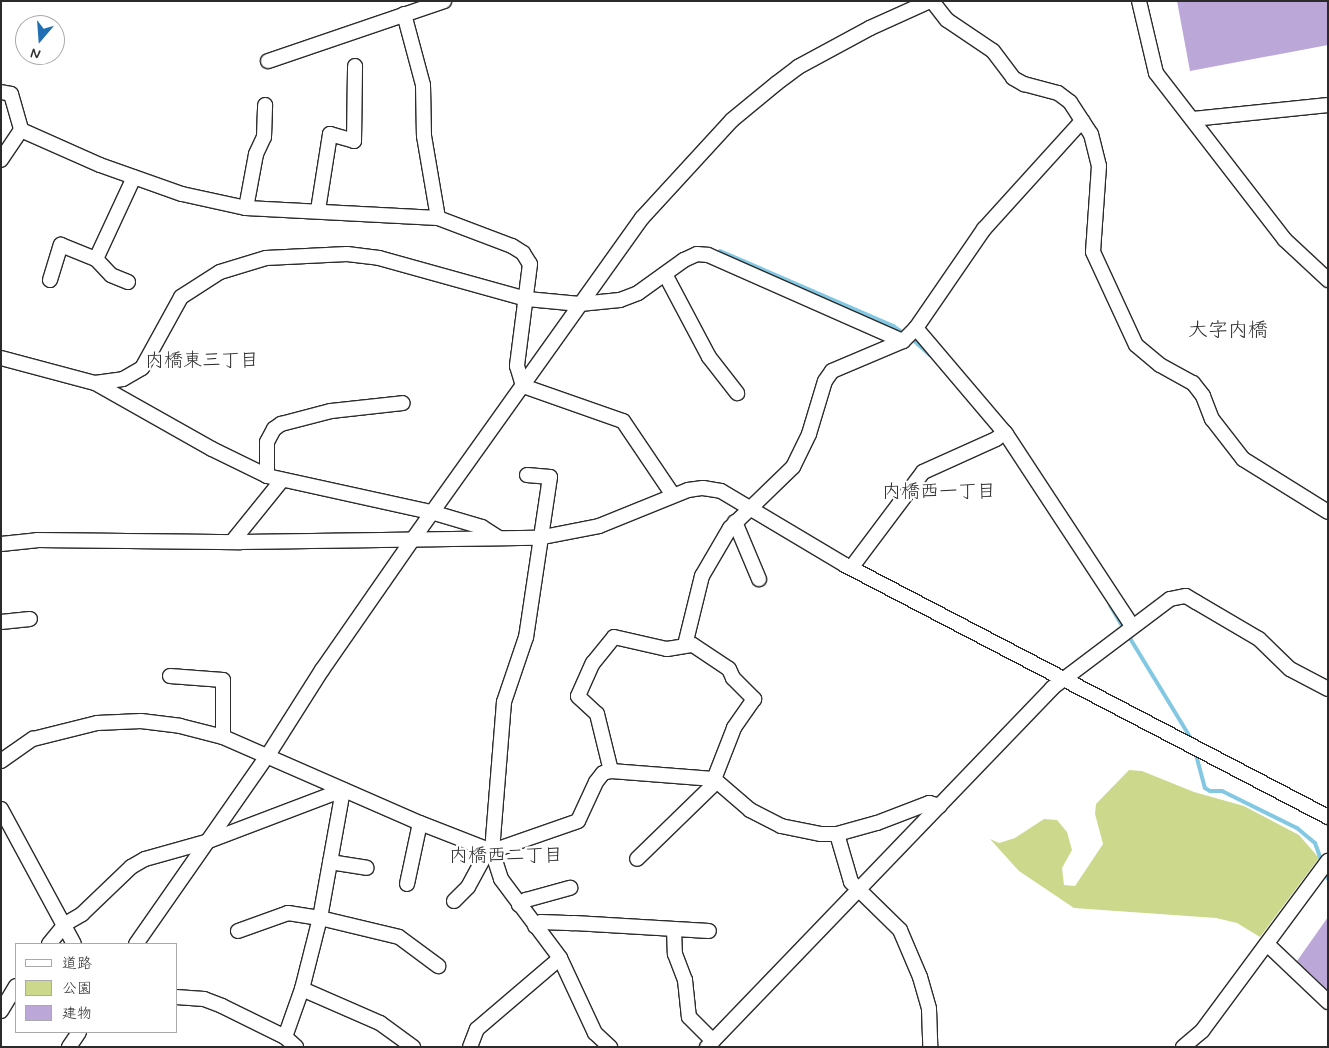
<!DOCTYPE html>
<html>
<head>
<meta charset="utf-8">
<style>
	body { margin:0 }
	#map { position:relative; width:1329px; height:1048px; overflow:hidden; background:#fff; font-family:Mynerve,"Klee One",sans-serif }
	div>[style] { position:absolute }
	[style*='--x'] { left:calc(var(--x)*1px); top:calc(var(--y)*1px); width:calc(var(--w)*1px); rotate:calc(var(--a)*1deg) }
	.green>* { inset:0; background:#ccd98c }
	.stream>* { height:4px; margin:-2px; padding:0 2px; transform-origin:2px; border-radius:2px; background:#82c8e3 }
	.building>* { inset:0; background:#bca8d8 }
	.roads { filter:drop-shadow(1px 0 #2b2b2b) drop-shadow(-1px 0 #2b2b2b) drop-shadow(0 1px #2b2b2b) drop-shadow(0 -1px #2b2b2b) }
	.minor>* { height:14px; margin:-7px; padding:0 7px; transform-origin:7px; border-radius:7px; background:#fff }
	span { translate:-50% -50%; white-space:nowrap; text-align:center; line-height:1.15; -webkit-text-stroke:4.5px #fff; paint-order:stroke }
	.neighbourhood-label { font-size:19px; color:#2b2b2b }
	.quarter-label { font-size:20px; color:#2b2b2b }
	.frame { position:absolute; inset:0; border:2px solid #2b2b2b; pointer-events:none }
	.legend { position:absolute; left:15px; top:943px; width:162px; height:90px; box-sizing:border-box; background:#fff; border:1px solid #aaa; margin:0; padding:6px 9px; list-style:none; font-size:15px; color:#2b2b2b }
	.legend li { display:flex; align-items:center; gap:10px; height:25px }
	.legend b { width:25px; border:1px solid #aaa }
	.north { position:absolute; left:15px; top:15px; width:50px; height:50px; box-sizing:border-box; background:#fff; border:1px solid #aaa; border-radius:50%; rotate:198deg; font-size:14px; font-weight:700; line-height:20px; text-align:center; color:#2b2b2b }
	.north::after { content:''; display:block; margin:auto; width:18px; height:22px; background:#1f6fb2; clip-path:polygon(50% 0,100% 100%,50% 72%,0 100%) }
</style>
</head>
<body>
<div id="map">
	<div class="green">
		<i style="clip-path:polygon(1129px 770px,1142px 771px,1194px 792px,1244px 806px,1299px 835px,1319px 858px,1260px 937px,1237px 923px,1216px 918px,1074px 908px,1019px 871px,990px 839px,999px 843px,1015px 838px,1044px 819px,1057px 820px,1067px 832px,1072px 850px,1062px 868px,1064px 885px,1075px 886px,1103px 844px,1095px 814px,1096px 804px)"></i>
	</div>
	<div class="stream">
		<i style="--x:720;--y:251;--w:189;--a:23.4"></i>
		<i style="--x:893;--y:326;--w:14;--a:34"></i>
		<i style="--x:911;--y:338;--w:25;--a:42"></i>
		<i style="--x:1110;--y:605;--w:28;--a:60"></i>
		<i style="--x:1128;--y:635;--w:125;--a:58.7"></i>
		<i style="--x:1195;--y:751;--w:38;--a:75"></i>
		<i style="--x:1205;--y:788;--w:6;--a:31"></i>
		<i style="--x:1210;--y:791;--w:12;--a:0"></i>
		<i style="--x:1222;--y:791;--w:84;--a:26.3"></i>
		<i style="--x:1297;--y:828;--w:23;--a:40"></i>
		<i style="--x:1315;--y:843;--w:20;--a:70"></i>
		<i style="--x:1325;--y:871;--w:9;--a:69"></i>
	</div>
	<div class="building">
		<i style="clip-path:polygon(1177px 1px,1328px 1px,1328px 45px,1190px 71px)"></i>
		<i style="clip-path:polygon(1328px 917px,1328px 990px,1297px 961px)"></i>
	</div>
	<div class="roads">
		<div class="minor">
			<i style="--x:932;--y:1;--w:24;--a:52"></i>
			<i style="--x:947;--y:20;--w:55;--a:34"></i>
			<i style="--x:993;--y:51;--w:34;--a:53"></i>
			<i style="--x:1013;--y:78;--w:13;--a:29"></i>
			<i style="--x:1024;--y:84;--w:35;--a:15"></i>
			<i style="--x:1058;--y:93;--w:15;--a:37"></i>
			<i style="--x:1070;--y:102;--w:38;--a:57"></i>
			<i style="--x:1091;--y:134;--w:33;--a:76"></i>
			<i style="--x:1099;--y:166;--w:86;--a:94"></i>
			<i style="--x:1093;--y:252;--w:102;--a:65.2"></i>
			<i style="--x:1136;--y:345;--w:31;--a:40"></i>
			<i style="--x:1160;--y:365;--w:38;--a:29"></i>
			<i style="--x:1193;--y:383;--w:16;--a:52"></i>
			<i style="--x:1203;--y:396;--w:25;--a:69"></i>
			<i style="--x:1212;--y:419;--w:51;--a:52.2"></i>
			<i style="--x:1243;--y:459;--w:100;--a:31.9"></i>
			<i style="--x:1139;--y:1;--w:74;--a:76.7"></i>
			<i style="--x:1156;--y:73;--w:211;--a:52.3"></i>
			<i style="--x:1285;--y:240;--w:59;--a:42.9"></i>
			<i style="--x:404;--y:14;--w:73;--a:75"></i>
			<i style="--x:423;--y:85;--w:51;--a:88.9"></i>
			<i style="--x:424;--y:136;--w:83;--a:80.3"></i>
			<i style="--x:268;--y:61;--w:186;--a:-18.8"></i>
			<i style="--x:1;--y:92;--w:10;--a:11"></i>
			<i style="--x:11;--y:94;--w:37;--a:74"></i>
			<i style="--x:21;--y:130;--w:36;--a:124"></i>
			<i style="--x:1193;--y:119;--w:136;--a:-5.9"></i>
			<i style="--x:21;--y:130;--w:86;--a:23.9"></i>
			<i style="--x:100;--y:165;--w:87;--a:19.5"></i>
			<i style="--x:182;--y:194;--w:66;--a:12.3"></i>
			<i style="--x:246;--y:208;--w:192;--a:3"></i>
			<i style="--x:438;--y:218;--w:79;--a:20.7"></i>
			<i style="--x:512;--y:246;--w:13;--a:32"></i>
			<i style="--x:523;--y:253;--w:13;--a:58"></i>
			<i style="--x:530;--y:264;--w:103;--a:97.3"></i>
			<i style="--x:517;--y:366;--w:21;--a:73"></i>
			<i style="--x:523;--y:386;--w:106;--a:19.3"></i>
			<i style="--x:623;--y:421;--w:89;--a:56"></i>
			<i style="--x:246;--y:208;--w:55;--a:-79.5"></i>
			<i style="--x:256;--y:154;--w:19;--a:-65"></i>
			<i style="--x:264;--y:137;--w:32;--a:-88"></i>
			<i style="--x:318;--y:210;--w:77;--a:-81"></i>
			<i style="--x:330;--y:134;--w:25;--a:16"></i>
			<i style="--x:354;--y:141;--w:75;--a:-89.2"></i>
			<i style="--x:665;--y:274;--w:94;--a:62.1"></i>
			<i style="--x:709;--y:357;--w:46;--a:52.1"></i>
			<i style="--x:50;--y:280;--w:37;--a:-73"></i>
			<i style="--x:61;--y:245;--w:38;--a:22"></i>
			<i style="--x:128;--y:282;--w:18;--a:-158"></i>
			<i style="--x:111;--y:275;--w:22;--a:-133"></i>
			<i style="--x:96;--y:259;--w:90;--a:-65.1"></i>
			<i style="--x:916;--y:328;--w:139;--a:49.7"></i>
			<i style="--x:1006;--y:434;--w:230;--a:56.7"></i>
			<i style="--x:1;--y:358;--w:97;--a:14.9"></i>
			<i style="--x:95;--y:383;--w:134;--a:29.4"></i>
			<i style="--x:212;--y:449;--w:61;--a:26.1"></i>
			<i style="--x:267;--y:476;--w:168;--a:12.4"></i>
			<i style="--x:431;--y:512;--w:53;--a:16.4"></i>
			<i style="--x:482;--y:527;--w:20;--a:33"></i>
			<i style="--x:95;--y:383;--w:28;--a:-8"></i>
			<i style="--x:123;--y:379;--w:22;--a:-30"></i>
			<i style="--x:142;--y:368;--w:81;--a:-61.2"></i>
			<i style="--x:181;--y:297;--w:46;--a:-32.7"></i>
			<i style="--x:220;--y:272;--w:48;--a:-16.9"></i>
			<i style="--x:266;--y:258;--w:81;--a:-2.8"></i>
			<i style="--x:347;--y:254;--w:32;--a:7"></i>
			<i style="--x:379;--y:258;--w:154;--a:15.5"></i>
			<i style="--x:527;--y:299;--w:53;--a:5.4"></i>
			<i style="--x:580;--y:304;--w:40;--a:-5.7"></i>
			<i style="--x:620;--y:300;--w:19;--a:-21"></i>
			<i style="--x:638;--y:293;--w:57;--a:-35.7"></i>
			<i style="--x:684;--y:260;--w:14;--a:-25"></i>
			<i style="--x:697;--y:254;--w:11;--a:5"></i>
			<i style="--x:708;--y:255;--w:213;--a:23.8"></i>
			<i style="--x:527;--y:475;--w:23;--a:5"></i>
			<i style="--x:550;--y:477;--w:162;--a:98.5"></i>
			<i style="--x:526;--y:637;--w:69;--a:108.7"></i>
			<i style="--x:504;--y:702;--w:149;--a:94.6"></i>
			<i style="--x:492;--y:851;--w:29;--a:72"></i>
			<i style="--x:501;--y:879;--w:99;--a:53.2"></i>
			<i style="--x:560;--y:958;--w:83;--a:65"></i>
			<i style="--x:595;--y:1033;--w:21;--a:43"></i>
			<i style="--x:267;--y:476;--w:34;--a:-90"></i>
			<i style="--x:267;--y:442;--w:15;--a:-62"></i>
			<i style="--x:274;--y:429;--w:9;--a:-36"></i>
			<i style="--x:281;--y:424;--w:52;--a:-14.6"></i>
			<i style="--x:331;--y:411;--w:72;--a:-6.3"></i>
			<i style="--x:735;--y:522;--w:62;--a:67.2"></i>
			<i style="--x:232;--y:542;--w:80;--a:-51.1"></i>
			<i style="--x:1;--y:544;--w:36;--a:-6"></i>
			<i style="--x:37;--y:540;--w:204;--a:0.6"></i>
			<i style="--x:241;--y:542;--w:297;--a:-0.8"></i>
			<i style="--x:538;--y:538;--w:62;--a:-11.1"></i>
			<i style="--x:599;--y:526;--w:96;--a:-22"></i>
			<i style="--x:688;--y:490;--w:15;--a:-8"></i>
			<i style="--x:703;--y:488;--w:18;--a:9"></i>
			<i style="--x:721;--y:491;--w:144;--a:30.8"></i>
			<i style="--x:845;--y:565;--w:545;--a:27.55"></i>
			<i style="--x:851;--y:568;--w:120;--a:-53.1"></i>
			<i style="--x:923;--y:472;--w:80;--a:-24.3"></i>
			<i style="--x:996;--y:439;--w:11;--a:-38"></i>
			<i style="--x:1;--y:622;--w:29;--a:-6"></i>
			<i style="--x:685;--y:645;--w:71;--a:-76.2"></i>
			<i style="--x:702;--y:576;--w:56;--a:-59.7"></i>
			<i style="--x:730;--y:528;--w:88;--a:-44.1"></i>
			<i style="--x:793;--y:467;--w:37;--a:-64"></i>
			<i style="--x:809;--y:434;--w:55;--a:-73.2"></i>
			<i style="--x:825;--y:381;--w:12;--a:-55"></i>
			<i style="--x:832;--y:371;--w:77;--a:-22.9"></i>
			<i style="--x:903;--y:341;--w:18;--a:-45"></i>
			<i style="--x:916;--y:328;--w:120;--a:-55.5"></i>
			<i style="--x:984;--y:229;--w:146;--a:-47.8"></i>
			<i style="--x:170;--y:676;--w:53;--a:4.3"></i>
			<i style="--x:223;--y:680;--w:57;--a:90"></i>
			<i style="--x:1;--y:761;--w:39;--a:-35"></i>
			<i style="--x:33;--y:739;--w:66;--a:-14"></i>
			<i style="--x:97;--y:723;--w:44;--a:-2.6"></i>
			<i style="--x:141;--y:721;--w:39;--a:7"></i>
			<i style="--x:180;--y:726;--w:44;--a:14.3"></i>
			<i style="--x:223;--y:737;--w:215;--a:23.6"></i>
			<i style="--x:420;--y:823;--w:77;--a:21.3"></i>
			<i style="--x:492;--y:851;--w:91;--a:-19.2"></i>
			<i style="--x:578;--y:821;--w:43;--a:-65.2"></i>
			<i style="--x:596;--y:782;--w:11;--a:-52"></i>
			<i style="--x:603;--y:773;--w:8;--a:-14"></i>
			<i style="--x:611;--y:771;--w:103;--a:4.4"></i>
			<i style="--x:714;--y:779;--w:48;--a:40.7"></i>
			<i style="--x:750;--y:810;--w:35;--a:27"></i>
			<i style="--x:781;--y:826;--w:41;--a:11.3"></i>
			<i style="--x:821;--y:834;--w:16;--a:0"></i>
			<i style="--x:837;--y:834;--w:41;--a:-15.4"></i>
			<i style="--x:877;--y:823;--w:56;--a:-21"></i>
			<i style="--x:929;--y:803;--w:11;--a:15"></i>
			<i style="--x:611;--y:771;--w:59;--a:-103.8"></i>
			<i style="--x:597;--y:714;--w:26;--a:-137"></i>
			<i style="--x:578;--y:696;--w:36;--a:-66"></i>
			<i style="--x:593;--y:663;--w:33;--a:-51"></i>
			<i style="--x:614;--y:637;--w:54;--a:12.8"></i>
			<i style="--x:667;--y:649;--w:26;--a:-9"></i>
			<i style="--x:693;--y:645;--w:43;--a:33.7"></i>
			<i style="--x:729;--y:669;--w:10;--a:66"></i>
			<i style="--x:733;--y:678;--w:30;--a:45"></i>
			<i style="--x:754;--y:699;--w:35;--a:125"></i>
			<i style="--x:734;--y:728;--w:63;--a:111.3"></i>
			<i style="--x:711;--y:787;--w:103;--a:135.8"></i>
			<i style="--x:1;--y:809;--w:153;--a:61.6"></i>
			<i style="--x:837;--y:834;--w:50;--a:73.7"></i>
			<i style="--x:851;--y:882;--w:69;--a:44.4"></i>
			<i style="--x:900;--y:930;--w:51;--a:66.9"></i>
			<i style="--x:920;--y:977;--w:33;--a:74"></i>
			<i style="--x:929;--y:1009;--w:38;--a:88"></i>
			<i style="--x:330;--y:862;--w:37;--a:9"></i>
			<i style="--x:407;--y:884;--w:62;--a:-78"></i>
			<i style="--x:454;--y:901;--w:20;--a:-45"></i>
			<i style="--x:468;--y:887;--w:42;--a:-61.6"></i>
			<i style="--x:519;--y:905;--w:9;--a:-36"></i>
			<i style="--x:526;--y:900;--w:46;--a:-15.3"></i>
			<i style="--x:535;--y:926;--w:7;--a:-34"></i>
			<i style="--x:541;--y:922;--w:33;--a:2"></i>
			<i style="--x:574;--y:923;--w:135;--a:3.4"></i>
			<i style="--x:674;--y:929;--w:25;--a:88"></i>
			<i style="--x:675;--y:954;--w:28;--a:69"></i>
			<i style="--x:685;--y:980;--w:37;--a:84"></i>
			<i style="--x:689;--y:1017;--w:34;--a:45"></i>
			<i style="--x:238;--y:931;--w:53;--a:-19.8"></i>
			<i style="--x:288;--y:913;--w:32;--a:9"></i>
			<i style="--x:320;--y:918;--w:81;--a:13.5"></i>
			<i style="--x:399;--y:937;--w:49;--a:36.6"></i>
			<i style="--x:49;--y:944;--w:26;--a:-51"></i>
			<i style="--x:65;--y:924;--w:20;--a:-30"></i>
			<i style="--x:82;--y:914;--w:68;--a:-43.8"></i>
			<i style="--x:131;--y:867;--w:16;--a:-30"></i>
			<i style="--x:145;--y:859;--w:63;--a:-15.6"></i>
			<i style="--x:206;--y:842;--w:147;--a:-20.8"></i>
			<i style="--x:136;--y:944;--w:231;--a:-55.1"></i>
			<i style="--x:268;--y:755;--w:101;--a:-57.6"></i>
			<i style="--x:322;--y:670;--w:160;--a:-55.2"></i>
			<i style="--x:413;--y:539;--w:394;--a:-54.5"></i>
			<i style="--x:642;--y:218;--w:133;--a:-47.4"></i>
			<i style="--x:732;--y:120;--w:58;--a:-39.4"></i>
			<i style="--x:777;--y:83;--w:26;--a:-37"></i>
			<i style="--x:798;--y:67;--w:82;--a:-28.4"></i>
			<i style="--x:870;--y:28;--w:66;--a:-24.2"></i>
			<i style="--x:1268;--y:945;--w:83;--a:43.5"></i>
			<i style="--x:302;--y:989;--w:85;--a:23.6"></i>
			<i style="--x:380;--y:1023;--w:41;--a:36"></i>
			<i style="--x:176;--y:997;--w:28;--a:4"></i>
			<i style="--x:204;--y:999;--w:19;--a:21"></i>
			<i style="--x:222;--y:1006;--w:70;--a:26.2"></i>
			<i style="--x:285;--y:1037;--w:15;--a:42"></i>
			<i style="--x:1;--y:1011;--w:29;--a:-59"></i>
			<i style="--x:285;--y:1037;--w:51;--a:-70.5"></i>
			<i style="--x:302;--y:989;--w:73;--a:-75.8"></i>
			<i style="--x:320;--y:918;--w:130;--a:-79.8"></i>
			<i style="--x:69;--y:1047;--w:18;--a:-56"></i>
			<i style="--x:470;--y:1047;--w:19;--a:-69"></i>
			<i style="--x:477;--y:1029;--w:109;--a:-40.5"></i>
			<i style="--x:707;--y:1047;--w:498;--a:-46.1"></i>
			<i style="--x:1052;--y:688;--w:148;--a:-37"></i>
			<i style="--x:1170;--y:599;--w:16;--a:-11"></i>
			<i style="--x:1186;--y:596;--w:12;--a:31"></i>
			<i style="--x:1196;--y:602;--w:73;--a:30.4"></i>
			<i style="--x:1259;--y:639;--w:43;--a:44.1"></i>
			<i style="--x:1290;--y:669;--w:43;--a:27.8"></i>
			<i style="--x:1183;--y:1047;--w:25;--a:-40"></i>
			<i style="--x:1202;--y:1031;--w:212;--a:-53.5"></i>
		</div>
	</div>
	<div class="neighbourhood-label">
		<span style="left:202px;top:361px">内橋東三丁目</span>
		<span style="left:939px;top:492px">内橋西一丁目</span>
		<span style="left:506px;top:856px">内橋西二丁目</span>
	</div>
	<div class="quarter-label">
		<span style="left:1228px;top:330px">大字内橋</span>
	</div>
	<div class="frame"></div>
	<ul class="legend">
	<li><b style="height:6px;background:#fff"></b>道路</li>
	<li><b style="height:14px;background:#ccd98c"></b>公園</li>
	<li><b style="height:14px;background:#bca8d8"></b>建物</li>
	</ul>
	<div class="north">N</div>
</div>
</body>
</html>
